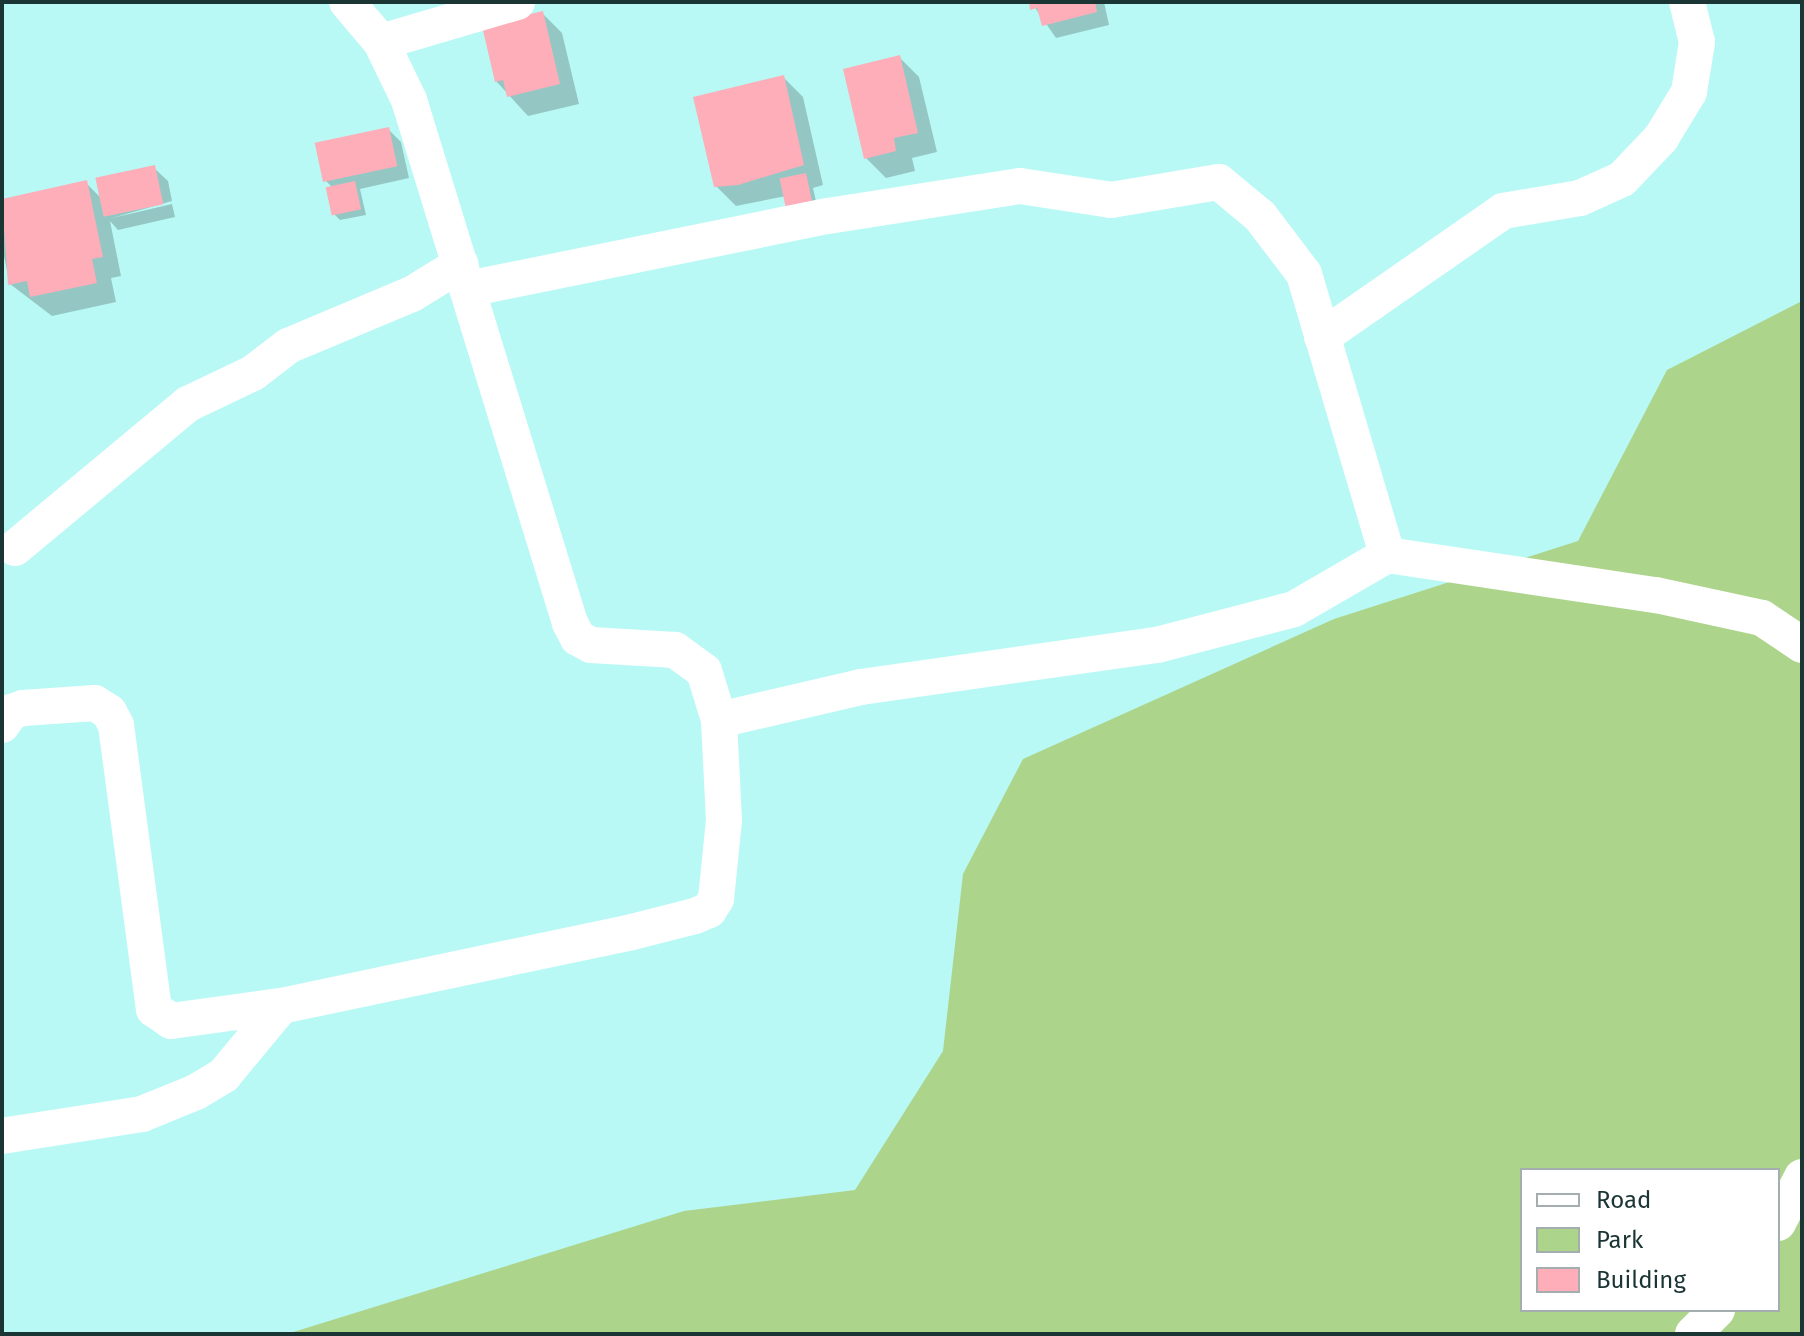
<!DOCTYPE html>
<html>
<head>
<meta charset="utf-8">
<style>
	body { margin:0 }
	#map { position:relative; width:1804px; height:1336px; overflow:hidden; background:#b9f9f5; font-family:"Fira Sans",sans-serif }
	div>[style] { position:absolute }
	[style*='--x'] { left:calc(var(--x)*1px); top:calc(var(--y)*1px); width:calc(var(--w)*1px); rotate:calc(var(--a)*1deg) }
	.green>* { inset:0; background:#add48b }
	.shadow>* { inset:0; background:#0003 }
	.building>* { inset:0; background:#fdaeb8; transform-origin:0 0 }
	.street>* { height:36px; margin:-18px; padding:0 18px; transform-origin:18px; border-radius:18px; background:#fff }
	span { translate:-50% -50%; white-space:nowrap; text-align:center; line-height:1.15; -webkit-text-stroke:6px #fff; paint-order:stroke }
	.frame { position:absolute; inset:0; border:4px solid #1b3534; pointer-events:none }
	.legend { position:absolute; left:1520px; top:1168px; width:260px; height:144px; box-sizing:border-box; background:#fff; border:2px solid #a4aeae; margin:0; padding:10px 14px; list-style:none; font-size:24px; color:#1b3534 }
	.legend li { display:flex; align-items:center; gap:16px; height:40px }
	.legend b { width:40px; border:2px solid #a4aeae }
</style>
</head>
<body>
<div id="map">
	<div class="green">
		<i style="clip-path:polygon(evenodd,1802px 301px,1802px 1334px,287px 1334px,684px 1211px,855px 1190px,943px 1051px,963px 874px,1023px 759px,1334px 619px,1578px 541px,1667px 370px,1802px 301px,1522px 1170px,1778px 1170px,1778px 1310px,1522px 1310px,1522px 1170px)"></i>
	</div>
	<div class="shadow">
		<i style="clip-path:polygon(1031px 2px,1104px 2px,1109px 25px,1056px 38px)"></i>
		<i style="clip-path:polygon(542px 13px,562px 33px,579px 104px,528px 116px,496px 81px)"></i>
		<i style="clip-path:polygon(900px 58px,919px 77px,937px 152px,912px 158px,915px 171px,886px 178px,866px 158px)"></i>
		<i style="clip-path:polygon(783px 77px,803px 97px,823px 185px,813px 188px,818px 210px,786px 196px,736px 206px,716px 186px)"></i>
		<i style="clip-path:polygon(388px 129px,401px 142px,409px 178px,360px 189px,366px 215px,340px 220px,334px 214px,333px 188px,326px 181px)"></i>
		<i style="clip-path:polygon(154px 168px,168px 181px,172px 201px,112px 218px,172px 204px,175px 217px,118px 230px,110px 221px,121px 276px,111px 278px,116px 302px,52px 316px,10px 284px,2px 247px,2px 201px,86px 183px,101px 198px)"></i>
	</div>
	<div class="building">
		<i style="clip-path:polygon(1029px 2px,1095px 2px,1097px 12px,1042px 26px,1037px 8px,1030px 10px)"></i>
		<i style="clip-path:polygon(543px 11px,560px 84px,507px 97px,503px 80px,495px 82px,482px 26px)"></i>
		<i style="clip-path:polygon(900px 55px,918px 133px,894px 138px,896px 151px,864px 159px,843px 69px)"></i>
		<i style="clip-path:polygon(784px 75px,804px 165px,738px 185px,714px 187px,693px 97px)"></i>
		<i style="left:389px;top:127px;width:40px;height:76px;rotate:78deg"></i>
		<i style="left:155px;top:165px;width:40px;height:61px;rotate:78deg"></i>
		<i style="left:806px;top:173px;width:33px;height:27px;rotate:78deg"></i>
		<i style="clip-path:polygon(87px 180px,103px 257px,92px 259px,97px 283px,30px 297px,27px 281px,8px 285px,2px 199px)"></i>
		<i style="left:355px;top:181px;width:29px;height:30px;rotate:78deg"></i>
	</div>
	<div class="street">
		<i style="--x:381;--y:42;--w:142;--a:-16.4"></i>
		<i style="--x:468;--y:289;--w:367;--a:-11.5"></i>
		<i style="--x:828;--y:216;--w:194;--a:-8.9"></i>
		<i style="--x:1020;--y:186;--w:92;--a:8.7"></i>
		<i style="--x:1111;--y:200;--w:109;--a:-9.5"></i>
		<i style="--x:1219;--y:182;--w:53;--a:39.7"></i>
		<i style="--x:1260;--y:216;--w:73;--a:52.8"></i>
		<i style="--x:1304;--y:274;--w:293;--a:73.5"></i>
		<i style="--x:1322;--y:337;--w:221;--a:-34.8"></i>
		<i style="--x:1503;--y:211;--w:78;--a:-9.6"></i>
		<i style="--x:1580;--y:198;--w:46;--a:-24.3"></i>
		<i style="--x:1622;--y:179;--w:57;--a:-46.4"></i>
		<i style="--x:1661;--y:138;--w:54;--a:-58.7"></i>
		<i style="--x:1689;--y:92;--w:51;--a:-80.9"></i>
		<i style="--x:1697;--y:42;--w:41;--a:-104"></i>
		<i style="--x:15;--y:548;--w:225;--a:-39.8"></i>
		<i style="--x:188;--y:404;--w:72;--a:-25.5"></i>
		<i style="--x:253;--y:373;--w:44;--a:-37.6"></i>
		<i style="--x:288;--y:346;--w:134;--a:-22.8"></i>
		<i style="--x:412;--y:294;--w:57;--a:-31.5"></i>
		<i style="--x:719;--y:720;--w:146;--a:-13.1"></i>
		<i style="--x:861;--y:687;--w:299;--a:-8.1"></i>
		<i style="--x:1157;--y:645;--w:142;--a:-14.7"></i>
		<i style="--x:1294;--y:609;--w:108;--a:-30.1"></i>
		<i style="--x:1387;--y:555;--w:272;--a:8.5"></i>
		<i style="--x:1656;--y:595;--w:108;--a:12.2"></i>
		<i style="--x:1762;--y:618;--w:48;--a:34"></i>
		<i style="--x:2;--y:725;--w:16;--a:-55"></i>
		<i style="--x:11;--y:712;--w:13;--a:-18"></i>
		<i style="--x:23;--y:708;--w:72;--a:-4"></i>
		<i style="--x:95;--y:703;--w:17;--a:33"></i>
		<i style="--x:109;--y:712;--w:15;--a:62"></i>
		<i style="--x:116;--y:725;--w:287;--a:82.4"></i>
		<i style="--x:154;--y:1009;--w:21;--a:35"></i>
		<i style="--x:171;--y:1021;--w:111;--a:-7.8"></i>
		<i style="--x:281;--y:1006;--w:355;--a:-11.9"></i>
		<i style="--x:628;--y:933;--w:69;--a:-14.2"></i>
		<i style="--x:695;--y:916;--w:15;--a:-23"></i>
		<i style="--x:709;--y:910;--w:13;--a:-58"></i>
		<i style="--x:716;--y:899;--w:79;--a:-84.2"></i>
		<i style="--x:724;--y:820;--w:100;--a:-92.9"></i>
		<i style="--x:719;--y:720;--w:51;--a:-107"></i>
		<i style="--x:704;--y:671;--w:36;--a:-144"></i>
		<i style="--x:675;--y:650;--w:84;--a:-176.6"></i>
		<i style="--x:591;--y:645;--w:15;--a:-152"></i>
		<i style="--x:578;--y:638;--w:17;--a:-118"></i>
		<i style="--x:570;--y:623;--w:547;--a:-107.11"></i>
		<i style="--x:409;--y:100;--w:64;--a:-115.8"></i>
		<i style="--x:381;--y:42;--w:52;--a:-130.4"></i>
		<i style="--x:2;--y:1136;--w:142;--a:-8.9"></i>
		<i style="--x:142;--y:1114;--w:58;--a:-22.2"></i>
		<i style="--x:196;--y:1092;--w:33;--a:-31"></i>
		<i style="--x:224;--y:1075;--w:89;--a:-50.4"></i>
		<i style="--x:1778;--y:1223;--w:52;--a:-62.4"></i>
		<i style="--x:1693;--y:1334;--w:34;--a:-45"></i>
	</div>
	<div class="frame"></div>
	<ul class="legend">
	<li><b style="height:10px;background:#fff"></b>Road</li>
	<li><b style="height:22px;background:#add48b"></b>Park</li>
	<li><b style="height:22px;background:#fdaeb8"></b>Building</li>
	</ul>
</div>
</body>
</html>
